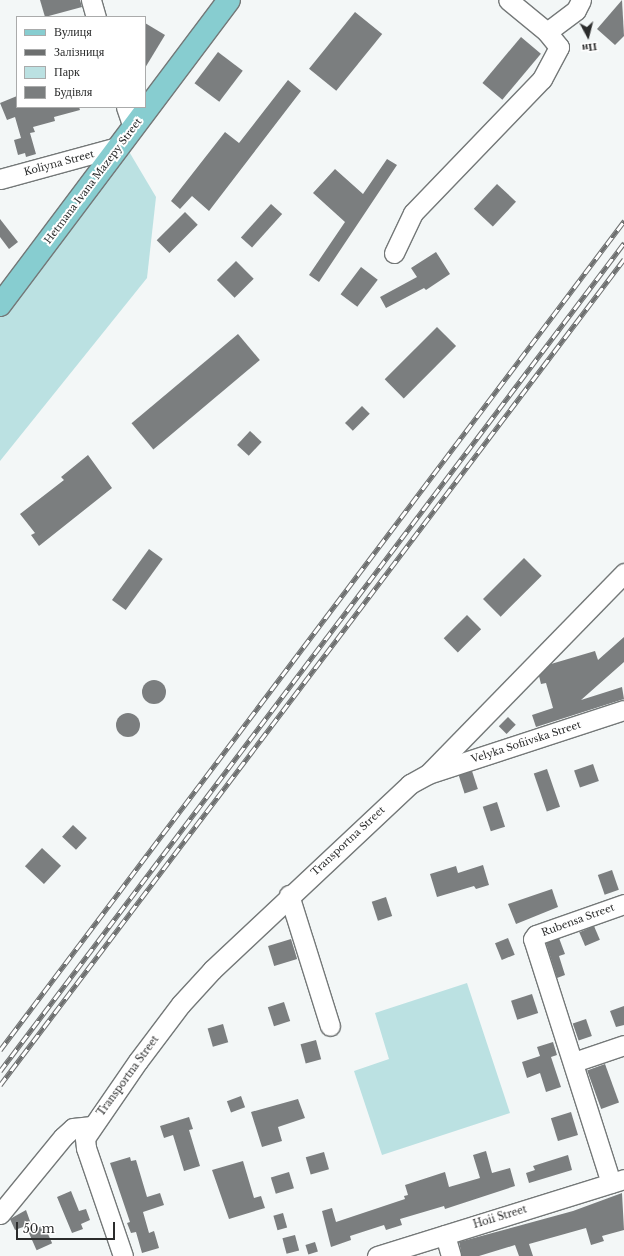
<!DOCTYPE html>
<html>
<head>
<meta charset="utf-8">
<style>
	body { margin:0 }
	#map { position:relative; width:624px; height:1256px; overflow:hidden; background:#f3f7f7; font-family:"Libre Baskerville",serif }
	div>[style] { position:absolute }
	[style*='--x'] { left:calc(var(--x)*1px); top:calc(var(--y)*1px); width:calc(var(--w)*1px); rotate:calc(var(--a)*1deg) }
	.green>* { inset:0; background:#bbe1e2 }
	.building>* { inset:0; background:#7b7e7f; transform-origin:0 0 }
	.round { border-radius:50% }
	.roads { filter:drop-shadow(1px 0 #747878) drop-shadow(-1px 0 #747878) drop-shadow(0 1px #747878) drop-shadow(0 -1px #747878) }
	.minor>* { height:19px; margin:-9.5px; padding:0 9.5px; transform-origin:9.5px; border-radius:9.5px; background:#fff }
	.major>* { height:22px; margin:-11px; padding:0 11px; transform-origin:11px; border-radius:11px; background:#87cdd0 }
	.rail>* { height:4.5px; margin-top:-2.25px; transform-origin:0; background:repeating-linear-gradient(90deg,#fff 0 9px,#6d6f6f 0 18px); box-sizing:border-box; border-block:1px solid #6d6f6f }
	span { translate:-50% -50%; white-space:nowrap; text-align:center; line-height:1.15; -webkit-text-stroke:4px #fff; paint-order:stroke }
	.street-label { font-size:10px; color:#2b2c2c }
	.legend { position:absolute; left:16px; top:16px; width:130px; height:92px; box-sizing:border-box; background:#fff; border:1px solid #aaabab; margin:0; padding:5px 7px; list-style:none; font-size:12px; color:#2b2c2c }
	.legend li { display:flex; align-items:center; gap:8px; height:20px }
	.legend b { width:20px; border:1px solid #aaabab }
	.north { position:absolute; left:568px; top:16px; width:40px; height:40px; -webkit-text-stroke:3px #fff; paint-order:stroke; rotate:173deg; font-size:11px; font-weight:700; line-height:16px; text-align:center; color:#2b2c2c }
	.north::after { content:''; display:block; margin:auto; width:14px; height:18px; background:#2b2c2c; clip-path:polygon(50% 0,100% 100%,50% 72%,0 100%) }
	.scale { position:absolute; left:16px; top:1222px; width:99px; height:18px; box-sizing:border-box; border:2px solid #2b2c2c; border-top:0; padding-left:5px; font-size:12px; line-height:14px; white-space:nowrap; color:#2b2c2c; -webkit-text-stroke:3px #fff; paint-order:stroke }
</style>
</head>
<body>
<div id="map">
	<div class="green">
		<i style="clip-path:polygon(121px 138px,156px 197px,147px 278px,0 461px,0 302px)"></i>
		<i style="clip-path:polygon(467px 983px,510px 1113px,382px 1155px,354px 1071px,389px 1059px,375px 1013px)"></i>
	</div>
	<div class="building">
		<i style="clip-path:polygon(40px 0,80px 0,82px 7px,45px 17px)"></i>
		<i style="clip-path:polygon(622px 0,624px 36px,615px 45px,597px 29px)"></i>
		<i style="left:355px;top:12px;width:35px;height:73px;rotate:39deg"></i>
		<i style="clip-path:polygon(145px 23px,165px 35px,145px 68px)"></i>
		<i style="left:521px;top:37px;width:26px;height:60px;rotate:40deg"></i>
		<i style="left:218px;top:52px;width:31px;height:39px;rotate:37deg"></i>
		<i style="clip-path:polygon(288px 80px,301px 91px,209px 211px,192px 196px,180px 209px,171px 201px,225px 132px,239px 143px)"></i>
		<i style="clip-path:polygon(17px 96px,17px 107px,79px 107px,80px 110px,54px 117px,55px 121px,33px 127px,35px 132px,30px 133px,36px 154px,26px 157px,25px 153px,18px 155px,14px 140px,21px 138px,15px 117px,7px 120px,0 103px)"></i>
		<i style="clip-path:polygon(387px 159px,397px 165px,319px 282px,309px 275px,345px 222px,313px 193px,335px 169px,363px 194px)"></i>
		<i style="left:497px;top:184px;width:26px;height:34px;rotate:43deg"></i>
		<i style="left:271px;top:204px;width:15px;height:45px;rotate:42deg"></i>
		<i style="left:185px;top:212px;width:18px;height:40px;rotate:45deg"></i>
		<i style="clip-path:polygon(0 219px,18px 242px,9px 249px,0 237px)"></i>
		<i style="clip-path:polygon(436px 252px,450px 274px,426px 290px,424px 288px,386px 308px,380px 297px,417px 277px,411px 268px)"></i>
		<i style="left:236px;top:261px;width:25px;height:27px;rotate:45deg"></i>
		<i style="left:361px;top:267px;width:21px;height:34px;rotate:37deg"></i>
		<i style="left:437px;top:327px;width:27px;height:74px;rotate:45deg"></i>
		<i style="left:238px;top:334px;width:34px;height:139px;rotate:50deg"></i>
		<i style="left:362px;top:406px;width:11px;height:24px;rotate:45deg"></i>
		<i style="left:250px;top:431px;width:16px;height:19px;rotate:43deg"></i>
		<i style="clip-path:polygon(88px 455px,112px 488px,39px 546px,31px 535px,35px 533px,20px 514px,64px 480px,61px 477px)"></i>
		<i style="left:149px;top:549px;width:17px;height:63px;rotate:36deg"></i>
		<i style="left:524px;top:558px;width:25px;height:58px;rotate:45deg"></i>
		<i style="left:467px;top:615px;width:20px;height:33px;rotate:45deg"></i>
		<i style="clip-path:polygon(624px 637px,624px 662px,581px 700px,622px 687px,624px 699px,536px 727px,532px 715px,553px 708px,546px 683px,541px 684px,539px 676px,551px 664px,595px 651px,598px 660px)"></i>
		<i class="round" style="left:142px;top:680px;width:24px;height:24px"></i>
		<i class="round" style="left:116px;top:713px;width:24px;height:24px"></i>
		<i style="left:508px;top:717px;width:11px;height:13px;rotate:45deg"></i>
		<i style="left:593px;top:764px;width:18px;height:20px;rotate:71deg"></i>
		<i style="left:547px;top:769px;width:40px;height:14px;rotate:71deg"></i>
		<i style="left:472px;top:771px;width:19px;height:14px;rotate:72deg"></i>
		<i style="left:497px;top:802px;width:26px;height:15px;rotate:72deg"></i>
		<i style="left:73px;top:825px;width:19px;height:16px;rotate:43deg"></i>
		<i style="left:42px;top:848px;width:26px;height:25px;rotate:43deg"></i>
		<i style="clip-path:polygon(483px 865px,489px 885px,476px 889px,474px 886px,437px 897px,430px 874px,456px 866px,458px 873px)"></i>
		<i style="left:612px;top:870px;width:21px;height:15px;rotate:71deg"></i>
		<i style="clip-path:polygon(552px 889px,558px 907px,516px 924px,508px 904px)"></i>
		<i style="left:386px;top:897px;width:20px;height:15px;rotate:72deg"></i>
		<i style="left:594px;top:926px;width:15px;height:16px;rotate:67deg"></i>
		<i style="left:508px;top:938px;width:18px;height:14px;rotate:68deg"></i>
		<i style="clip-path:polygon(559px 938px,565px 954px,559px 956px,565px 975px,557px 978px,546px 943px)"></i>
		<i style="left:291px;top:939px;width:21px;height:24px;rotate:73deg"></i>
		<i style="left:532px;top:994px;width:20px;height:22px;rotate:72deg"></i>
		<i style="left:284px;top:1002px;width:20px;height:17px;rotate:72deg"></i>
		<i style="clip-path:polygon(624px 1006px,624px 1025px,616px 1027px,610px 1011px)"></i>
		<i style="left:586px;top:1019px;width:18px;height:14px;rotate:71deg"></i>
		<i style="left:223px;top:1024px;width:19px;height:16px;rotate:74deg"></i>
		<i style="left:316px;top:1040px;width:20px;height:16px;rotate:75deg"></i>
		<i style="clip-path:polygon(553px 1042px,557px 1055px,551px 1057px,561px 1087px,546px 1092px,540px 1073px,527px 1078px,522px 1062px,540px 1056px,537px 1047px)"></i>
		<i style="left:605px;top:1064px;width:41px;height:19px;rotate:70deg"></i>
		<i style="left:241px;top:1096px;width:12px;height:15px;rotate:70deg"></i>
		<i style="clip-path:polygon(298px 1099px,305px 1118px,278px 1127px,282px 1141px,262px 1147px,251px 1112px)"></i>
		<i style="left:571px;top:1112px;width:24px;height:21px;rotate:73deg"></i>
		<i style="clip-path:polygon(189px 1117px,193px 1129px,189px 1130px,200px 1166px,184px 1171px,173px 1135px,164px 1138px,160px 1126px)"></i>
		<i style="clip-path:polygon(486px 1151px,492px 1173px,510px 1168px,515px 1186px,445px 1209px,444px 1206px,400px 1219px,402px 1225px,386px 1230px,384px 1225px,350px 1236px,351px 1240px,331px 1247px,322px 1211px,332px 1208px,336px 1222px,405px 1199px,404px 1196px,408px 1195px,405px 1185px,445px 1172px,449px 1187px,480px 1178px,473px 1155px)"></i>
		<i style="left:324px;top:1152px;width:18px;height:19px;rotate:74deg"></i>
		<i style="clip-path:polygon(568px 1155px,572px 1170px,529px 1183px,526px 1173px,535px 1170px,533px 1166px)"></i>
		<i style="clip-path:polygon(130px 1157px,131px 1161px,136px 1160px,147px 1197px,160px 1193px,164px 1205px,143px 1212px,149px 1233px,154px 1231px,159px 1248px,142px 1253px,136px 1232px,131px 1233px,127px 1223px,130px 1222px,110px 1163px)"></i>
		<i style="clip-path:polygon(243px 1161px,254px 1198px,261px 1196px,265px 1208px,229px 1219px,212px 1170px)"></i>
		<i style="left:289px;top:1172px;width:17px;height:19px;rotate:73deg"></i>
		<i style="clip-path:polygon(71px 1191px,79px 1211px,86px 1209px,90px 1220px,81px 1224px,83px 1229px,72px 1233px,57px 1197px)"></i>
		<i style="clip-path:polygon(622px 1193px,624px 1230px,602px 1236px,604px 1241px,591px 1245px,586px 1228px,529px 1244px,533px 1256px,519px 1256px,515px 1245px,479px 1256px,462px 1256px,459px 1242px,573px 1211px)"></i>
		<i style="clip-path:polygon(26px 1210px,31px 1224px,15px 1230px,10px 1219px)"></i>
		<i style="left:283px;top:1213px;width:15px;height:10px;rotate:74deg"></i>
		<i style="left:44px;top:1225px;width:20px;height:17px;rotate:66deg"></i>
		<i style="left:295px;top:1235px;width:16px;height:13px;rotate:75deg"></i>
		<i style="left:315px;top:1242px;width:10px;height:10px;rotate:73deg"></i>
	</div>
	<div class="roads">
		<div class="minor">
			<i style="--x:91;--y:0;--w:18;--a:74"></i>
			<i style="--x:547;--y:32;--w:36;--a:-37"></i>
			<i style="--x:576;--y:10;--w:11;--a:-63"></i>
			<i style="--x:126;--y:107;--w:21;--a:71"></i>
			<i style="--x:0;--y:179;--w:121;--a:-15.3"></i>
			<i style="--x:394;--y:253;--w:44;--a:-64.6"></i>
			<i style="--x:413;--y:213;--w:186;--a:-46.1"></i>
			<i style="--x:542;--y:79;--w:36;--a:-62"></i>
			<i style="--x:559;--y:47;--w:19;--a:-129"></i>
			<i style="--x:547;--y:32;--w:50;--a:-140.6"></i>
			<i style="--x:431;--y:773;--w:203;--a:-18.1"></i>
			<i style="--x:289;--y:895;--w:137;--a:72.6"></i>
			<i style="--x:574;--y:1062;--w:53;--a:-18.8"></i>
			<i style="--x:611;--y:1183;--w:256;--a:-107.7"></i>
			<i style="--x:533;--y:939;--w:5;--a:-53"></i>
			<i style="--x:536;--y:935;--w:93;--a:-19.4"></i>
			<i style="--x:0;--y:1214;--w:99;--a:-50.7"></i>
			<i style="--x:63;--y:1137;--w:13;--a:-42"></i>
			<i style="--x:73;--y:1128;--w:19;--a:-6"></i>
			<i style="--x:445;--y:1235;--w:22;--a:74"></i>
			<i style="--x:123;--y:1256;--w:114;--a:-108.9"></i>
			<i style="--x:86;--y:1148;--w:10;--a:-96"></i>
			<i style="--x:85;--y:1138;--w:93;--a:-55.5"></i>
			<i style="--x:138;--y:1061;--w:71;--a:-53"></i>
			<i style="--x:181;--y:1004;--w:46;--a:-47.6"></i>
			<i style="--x:212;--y:970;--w:272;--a:-43.2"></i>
			<i style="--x:410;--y:784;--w:21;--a:-29"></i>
			<i style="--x:428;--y:774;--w:281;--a:-45.7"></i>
			<i style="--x:377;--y:1256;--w:259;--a:-17.3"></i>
		</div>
		<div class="major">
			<i style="--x:0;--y:305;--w:381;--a:-53.1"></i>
		</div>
	</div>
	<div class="rail">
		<i style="--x:0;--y:1050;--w:1038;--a:-53.03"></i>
		<i style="--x:0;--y:1071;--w:1037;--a:-53"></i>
		<i style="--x:0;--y:1085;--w:1035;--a:-52.93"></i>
	</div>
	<div class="street-label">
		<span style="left:59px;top:163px;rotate:-15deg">Koliyna Street</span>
		<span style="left:93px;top:181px;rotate:-53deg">Hetmana Ivana Mazepy Street</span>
		<span style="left:526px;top:742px;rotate:-18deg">Velyka Sofiivska Street</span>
		<span style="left:348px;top:841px;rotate:-43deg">Transportna Street</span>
		<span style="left:578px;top:920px;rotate:-20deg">Rubensa Street</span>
		<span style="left:128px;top:1076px;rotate:-54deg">Transportna Street</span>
		<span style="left:500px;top:1217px;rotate:-17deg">Hoii Street</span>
	</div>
	<ul class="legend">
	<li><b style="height:5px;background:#87cdd0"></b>Вулиця</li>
	<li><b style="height:5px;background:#6d6f6f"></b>Залізниця</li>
	<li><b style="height:11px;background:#bbe1e2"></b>Парк</li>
	<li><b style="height:11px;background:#7b7e7f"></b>Будівля</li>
	</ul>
	<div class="north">Пн</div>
	<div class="scale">50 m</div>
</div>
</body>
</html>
